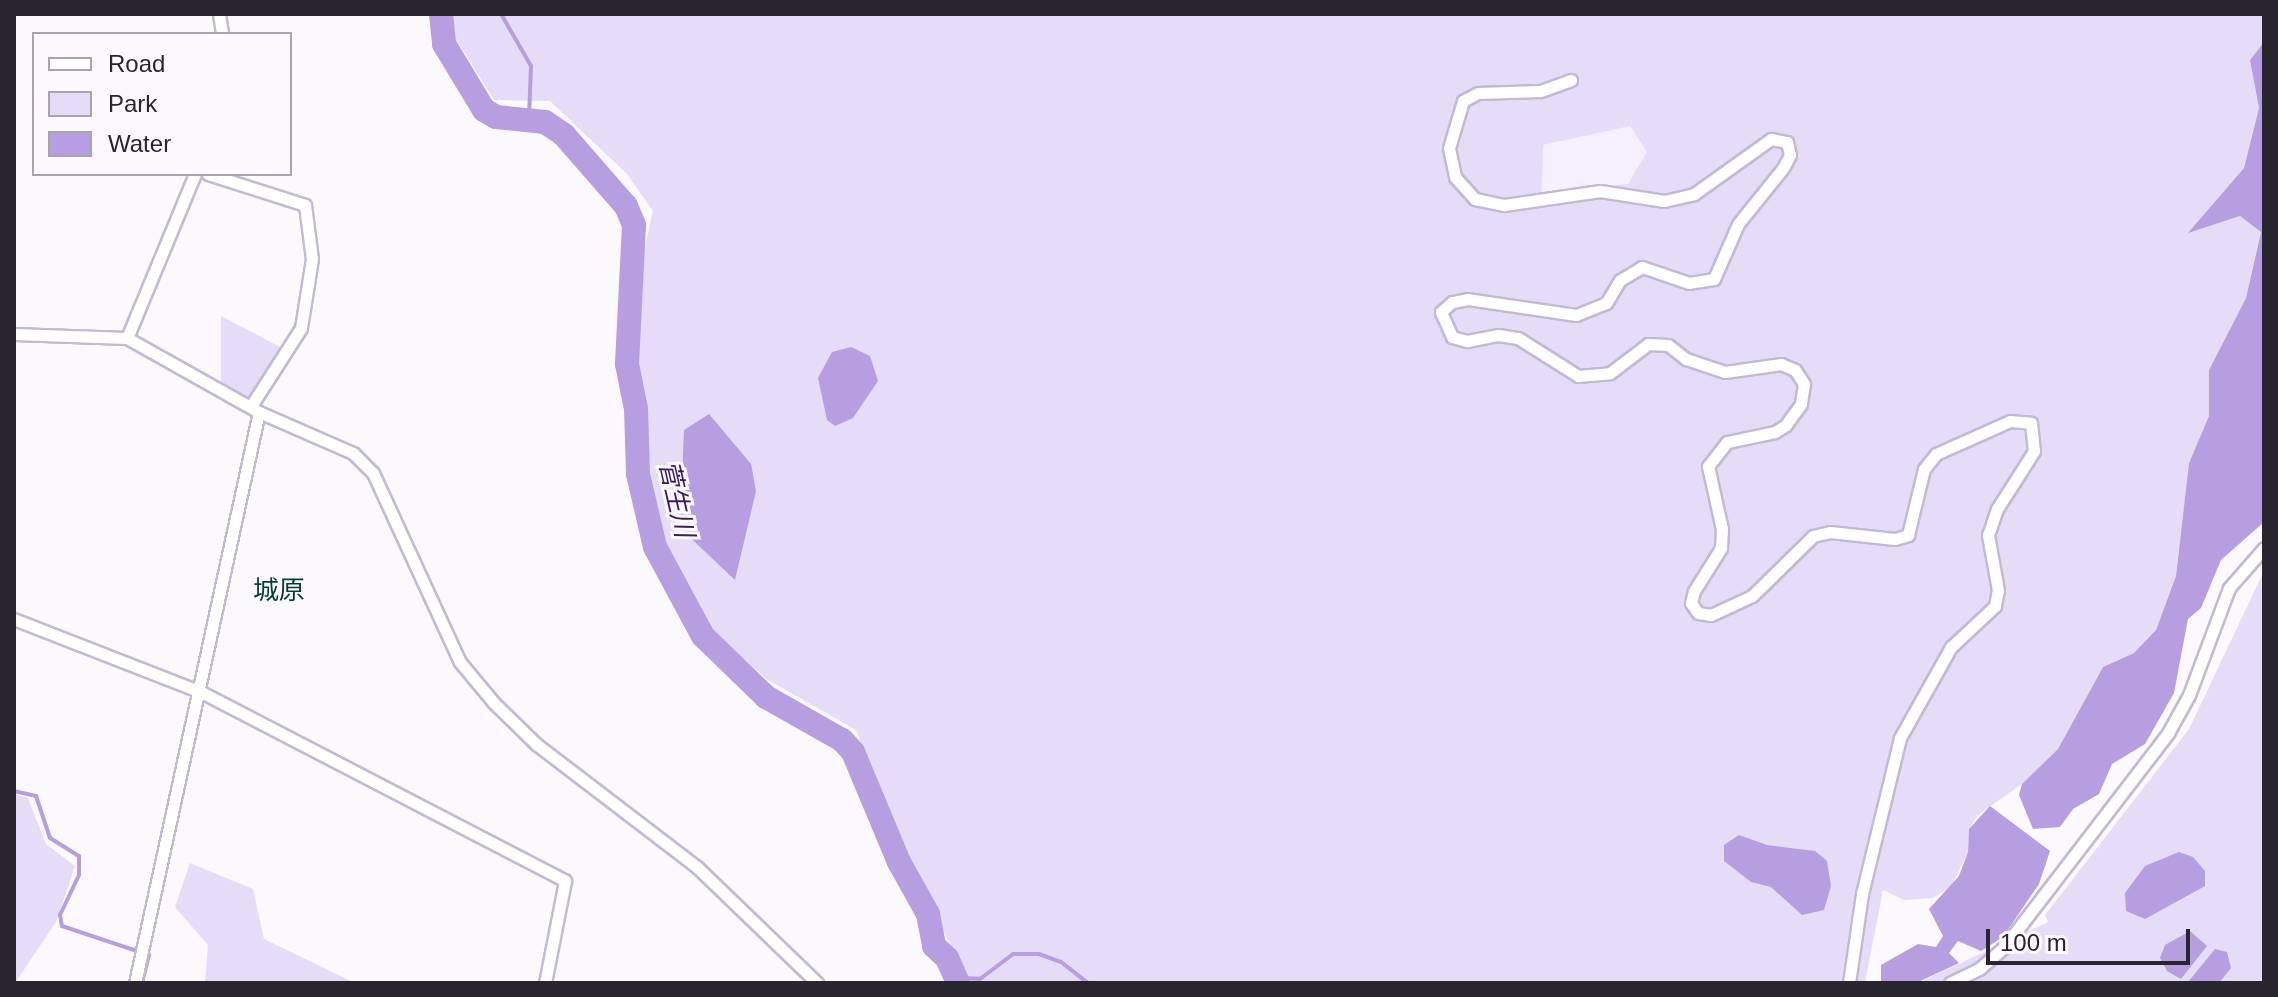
<!DOCTYPE html>
<html>
<head>
<meta charset="utf-8">
<style>
	body { margin:0 }
	#map { position:relative; width:2278px; height:997px; overflow:hidden; background:#fbf9fe; font-family:Arial,"Noto Sans JP",sans-serif }
	div>[style] { position:absolute }
	[style*='--x'] { left:calc(var(--x)*1px); top:calc(var(--y)*1px); width:calc(var(--w)*1px); rotate:calc(var(--a)*1deg) }
	.built>* { inset:0; background:#f4f0fe }
	.green>* { inset:0; background:#e5dcf7 }
	.water>* { inset:0; background:#b69ee0 }
	.stream>* { height:4px; margin:-2px; padding:0 2px; transform-origin:2px; border-radius:2px; background:#b69ee0 }
	.river>* { height:24px; margin:-12px; padding:0 12px; transform-origin:12px; border-radius:12px; background:#b69ee0 }
	.roads { filter:drop-shadow(2px 0 #c2bad4) drop-shadow(-2px 0 #c2bad4) drop-shadow(0 2px #c2bad4) drop-shadow(0 -2px #c2bad4) }
	.street>* { height:11px; margin:-5.5px; padding:0 5.5px; transform-origin:5.5px; border-radius:5.5px; background:#fff }
	span { translate:-50% -50%; white-space:nowrap; text-align:center; line-height:1.15; -webkit-text-stroke:6px #fbf9fe; paint-order:stroke }
	.water-label { font-size:26px; color:#3d1965; font-style:italic }
	.neighbourhood-label { font-size:26px; color:#043e32 }
	.frame { position:absolute; inset:0; border:16px solid #29252f; pointer-events:none }
	.legend { position:absolute; left:32px; top:32px; width:260px; height:144px; box-sizing:border-box; background:#fbf9fe; border:2px solid #a7a4ab; margin:0; padding:10px 14px; list-style:none; font-size:24px; color:#29252f }
	.legend li { display:flex; align-items:center; gap:16px; height:40px }
	.legend b { width:40px; border:2px solid #a7a4ab }
	.scale { position:absolute; left:1986px; top:929px; width:204px; height:36px; box-sizing:border-box; border:4px solid #29252f; border-top:0; padding-left:10px; font-size:24px; line-height:28px; white-space:nowrap; color:#29252f; -webkit-text-stroke:6px #fbf9fe; paint-order:stroke }
</style>
</head>
<body>
<div id="map">
	<div class="built">
		<i style="clip-path:polygon(1630px 126px,1648px 152px,1628px 184px,1542px 193px,1543px 145px)"></i>
	</div>
	<div class="green">
		<i style="clip-path:polygon(evenodd,450px 14px,2264px 14px,2264px 42px,2250px 60px,2259px 108px,2244px 168px,2190px 232px,2240px 216px,2261px 231px,2246px 298px,2209px 370px,2209px 416px,2189px 463px,2176px 576px,2156px 630px,2134px 653px,2103px 667px,2058px 749px,2022px 784px,1978px 815px,1969px 829px,1968px 852px,1951px 887px,1933px 898px,1904px 900px,1883px 890px,1865px 983px,969px 983px,913px 868px,856px 730px,768px 680px,713px 633px,657px 528px,631px 306px,653px 211px,627px 174px,550px 101px,494px 100px,449px 28px,450px 14px,1630px 126px,1647px 152px,1628px 184px,1542px 193px,1543px 145px,1630px 126px)"></i>
		<i style="clip-path:polygon(221px 316px,282px 348px,248px 398px,221px 382px)"></i>
		<i style="clip-path:polygon(2264px 571px,2264px 983px,1918px 983px,2048px 922px,2045px 915px,2189px 729px)"></i>
		<i style="clip-path:polygon(14px 794px,28px 798px,46px 844px,75px 866px,56px 922px,15px 983px)"></i>
		<i style="clip-path:polygon(190px 863px,253px 889px,264px 939px,355px 983px,205px 983px,208px 945px,175px 907px)"></i>
	</div>
	<div class="water">
		<i style="clip-path:polygon(2264px 42px,2264px 522px,2221px 560px,2201px 608px,2188px 619px,2174px 693px,2145px 744px,2112px 764px,2099px 794px,2073px 809px,2060px 827px,2033px 829px,2019px 795px,2022px 784px,2058px 749px,2103px 667px,2134px 653px,2156px 630px,2176px 576px,2189px 463px,2209px 416px,2209px 370px,2246px 298px,2261px 232px,2240px 216px,2188px 233px,2244px 168px,2259px 108px,2250px 60px)"></i>
		<i style="clip-path:polygon(851px 347px,870px 356px,878px 381px,853px 418px,835px 426px,827px 420px,818px 378px,832px 352px)"></i>
		<i style="clip-path:polygon(709px 414px,751px 464px,756px 491px,735px 580px,680px 528px,684px 430px)"></i>
		<i style="clip-path:polygon(1990px 806px,2050px 851px,2039px 884px,2003px 937px,1981px 951px,1958px 941px,1949px 953px,1959px 963px,1916px 983px,1881px 983px,1881px 965px,1918px 944px,1936px 947px,1943px 936px,1929px 909px,1959px 876px,1968px 852px,1969px 829px)"></i>
		<i style="clip-path:polygon(1739px 835px,1767px 845px,1815px 851px,1827px 861px,1831px 886px,1824px 910px,1802px 915px,1771px 887px,1751px 882px,1724px 861px,1724px 845px)"></i>
		<i style="clip-path:polygon(2179px 852px,2193px 857px,2205px 871px,2205px 886px,2145px 919px,2126px 911px,2125px 893px,2145px 866px)"></i>
		<i style="clip-path:polygon(2190px 931px,2207px 946px,2181px 979px,2167px 971px,2160px 958px,2165px 945px)"></i>
		<i style="clip-path:polygon(2215px 949px,2227px 952px,2231px 968px,2219px 983px,2188px 982px)"></i>
	</div>
	<div class="stream">
		<i style="--x:501;--y:14;--w:60;--a:60"></i>
		<i style="--x:531;--y:66;--w:52;--a:92.2"></i>
		<i style="--x:14;--y:791;--w:23;--a:13"></i>
		<i style="--x:36;--y:796;--w:44;--a:71.6"></i>
		<i style="--x:50;--y:838;--w:34;--a:32"></i>
		<i style="--x:79;--y:856;--w:19;--a:90"></i>
		<i style="--x:79;--y:875;--w:44;--a:115.4"></i>
		<i style="--x:60;--y:915;--w:11;--a:80"></i>
		<i style="--x:62;--y:926;--w:92;--a:18.4"></i>
		<i style="--x:149;--y:955;--w:29;--a:104"></i>
		<i style="--x:956;--y:978;--w:24;--a:2"></i>
		<i style="--x:980;--y:979;--w:41;--a:-37.1"></i>
		<i style="--x:1013;--y:954;--w:26;--a:0"></i>
		<i style="--x:1039;--y:954;--w:23;--a:20"></i>
		<i style="--x:1061;--y:962;--w:34;--a:38"></i>
	</div>
	<div class="river">
		<i style="--x:441;--y:14;--w:30;--a:84"></i>
		<i style="--x:444;--y:44;--w:77;--a:58.8"></i>
		<i style="--x:484;--y:110;--w:14;--a:30"></i>
		<i style="--x:496;--y:117;--w:49;--a:5.8"></i>
		<i style="--x:545;--y:122;--w:23;--a:34"></i>
		<i style="--x:564;--y:135;--w:94;--a:48.9"></i>
		<i style="--x:626;--y:206;--w:21;--a:67"></i>
		<i style="--x:634;--y:225;--w:139;--a:92.9"></i>
		<i style="--x:627;--y:364;--w:46;--a:78.7"></i>
		<i style="--x:636;--y:409;--w:65;--a:88.2"></i>
		<i style="--x:638;--y:474;--w:75;--a:76.9"></i>
		<i style="--x:655;--y:547;--w:101;--a:61.7"></i>
		<i style="--x:703;--y:636;--w:88;--a:44.1"></i>
		<i style="--x:766;--y:697;--w:87;--a:29.5"></i>
		<i style="--x:842;--y:740;--w:16;--a:47"></i>
		<i style="--x:853;--y:752;--w:119;--a:67.3"></i>
		<i style="--x:899;--y:862;--w:60;--a:60.9"></i>
		<i style="--x:928;--y:914;--w:33;--a:79"></i>
		<i style="--x:934;--y:946;--w:18;--a:43"></i>
		<i style="--x:947;--y:958;--w:27;--a:66"></i>
	</div>
	<div class="roads">
		<div class="street">
			<i style="--x:219;--y:14;--w:20;--a:81"></i>
			<i style="--x:1571;--y:80;--w:33;--a:160"></i>
			<i style="--x:1540;--y:91;--w:62;--a:178.2"></i>
			<i style="--x:1478;--y:93;--w:17;--a:152"></i>
			<i style="--x:1463;--y:101;--w:49;--a:106.6"></i>
			<i style="--x:1449;--y:148;--w:30;--a:78"></i>
			<i style="--x:1455;--y:177;--w:30;--a:48"></i>
			<i style="--x:1475;--y:199;--w:30;--a:12"></i>
			<i style="--x:1504;--y:205;--w:97;--a:-8.3"></i>
			<i style="--x:1600;--y:191;--w:65;--a:8.9"></i>
			<i style="--x:1664;--y:201;--w:31;--a:-13"></i>
			<i style="--x:1694;--y:194;--w:95;--a:-35.5"></i>
			<i style="--x:1771;--y:139;--w:16;--a:11"></i>
			<i style="--x:1787;--y:142;--w:13;--a:77"></i>
			<i style="--x:1790;--y:155;--w:15;--a:118"></i>
			<i style="--x:1783;--y:168;--w:72;--a:128.8"></i>
			<i style="--x:1738;--y:224;--w:60;--a:113.6"></i>
			<i style="--x:1714;--y:279;--w:25;--a:171"></i>
			<i style="--x:1689;--y:283;--w:50;--a:-161.2"></i>
			<i style="--x:1642;--y:267;--w:26;--a:149"></i>
			<i style="--x:1620;--y:280;--w:27;--a:121"></i>
			<i style="--x:1606;--y:303;--w:32;--a:158"></i>
			<i style="--x:1576;--y:315;--w:109;--a:-171.6"></i>
			<i style="--x:1468;--y:299;--w:16;--a:169"></i>
			<i style="--x:1452;--y:302;--w:15;--a:138"></i>
			<i style="--x:1441;--y:312;--w:27;--a:66"></i>
			<i style="--x:1452;--y:337;--w:16;--a:15"></i>
			<i style="--x:1467;--y:341;--w:32;--a:-11"></i>
			<i style="--x:1498;--y:335;--w:20;--a:9"></i>
			<i style="--x:1518;--y:338;--w:71;--a:32.3"></i>
			<i style="--x:1578;--y:376;--w:32;--a:-5"></i>
			<i style="--x:1610;--y:373;--w:48;--a:-37.3"></i>
			<i style="--x:1648;--y:344;--w:20;--a:3"></i>
			<i style="--x:1668;--y:345;--w:23;--a:38"></i>
			<i style="--x:1686;--y:359;--w:41;--a:18.4"></i>
			<i style="--x:1725;--y:372;--w:57;--a:-8.1"></i>
			<i style="--x:1781;--y:364;--w:15;--a:23"></i>
			<i style="--x:1795;--y:370;--w:17;--a:57"></i>
			<i style="--x:1804;--y:384;--w:20;--a:99"></i>
			<i style="--x:1801;--y:404;--w:26;--a:126"></i>
			<i style="--x:1786;--y:425;--w:13;--a:148"></i>
			<i style="--x:1775;--y:432;--w:49;--a:168.2"></i>
			<i style="--x:1727;--y:442;--w:31;--a:128"></i>
			<i style="--x:1708;--y:466;--w:65;--a:77.5"></i>
			<i style="--x:1722;--y:529;--w:19;--a:93"></i>
			<i style="--x:1721;--y:548;--w:51;--a:122.1"></i>
			<i style="--x:1694;--y:591;--w:12;--a:104"></i>
			<i style="--x:1691;--y:603;--w:12;--a:55"></i>
			<i style="--x:1698;--y:613;--w:13;--a:9"></i>
			<i style="--x:1711;--y:615;--w:45;--a:-24.9"></i>
			<i style="--x:1752;--y:596;--w:86;--a:-44.5"></i>
			<i style="--x:1813;--y:536;--w:17;--a:-13"></i>
			<i style="--x:1830;--y:532;--w:65;--a:6.1"></i>
			<i style="--x:1895;--y:539;--w:14;--a:-17"></i>
			<i style="--x:1908;--y:535;--w:68;--a:-76.4"></i>
			<i style="--x:1924;--y:469;--w:19;--a:-51"></i>
			<i style="--x:1936;--y:454;--w:81;--a:-24"></i>
			<i style="--x:2010;--y:421;--w:21;--a:5"></i>
			<i style="--x:2031;--y:423;--w:28;--a:84"></i>
			<i style="--x:2034;--y:451;--w:69;--a:122.5"></i>
			<i style="--x:1997;--y:509;--w:28;--a:109"></i>
			<i style="--x:1988;--y:535;--w:56;--a:79.7"></i>
			<i style="--x:1998;--y:590;--w:16;--a:101"></i>
			<i style="--x:1995;--y:606;--w:60;--a:137"></i>
			<i style="--x:1951;--y:647;--w:104;--a:119.3"></i>
			<i style="--x:1900;--y:738;--w:161;--a:103.7"></i>
			<i style="--x:1862;--y:894;--w:90;--a:98.3"></i>
			<i style="--x:208;--y:174;--w:102;--a:17.7"></i>
			<i style="--x:305;--y:205;--w:54;--a:82.6"></i>
			<i style="--x:312;--y:259;--w:70;--a:99.1"></i>
			<i style="--x:301;--y:328;--w:93;--a:122.7"></i>
			<i style="--x:14;--y:334;--w:113;--a:2"></i>
			<i style="--x:127;--y:338;--w:151;--a:29.3"></i>
			<i style="--x:259;--y:412;--w:103;--a:23.6"></i>
			<i style="--x:353;--y:453;--w:28;--a:45"></i>
			<i style="--x:373;--y:473;--w:208;--a:65.3"></i>
			<i style="--x:460;--y:662;--w:53;--a:50.3"></i>
			<i style="--x:494;--y:703;--w:59;--a:44.3"></i>
			<i style="--x:536;--y:744;--w:203;--a:37.4"></i>
			<i style="--x:697;--y:867;--w:167;--a:44"></i>
			<i style="--x:127;--y:338;--w:178;--a:-67.5"></i>
			<i style="--x:14;--y:619;--w:201;--a:21.3"></i>
			<i style="--x:201;--y:692;--w:410;--a:27.4"></i>
			<i style="--x:565;--y:881;--w:104;--a:101.1"></i>
			<i style="--x:135;--y:983;--w:584;--a:-77.75"></i>
			<i style="--x:1950;--y:983;--w:32;--a:-26"></i>
			<i style="--x:1979;--y:969;--w:33;--a:-41"></i>
			<i style="--x:2004;--y:947;--w:270;--a:-52.5"></i>
			<i style="--x:2168;--y:733;--w:43;--a:-61.1"></i>
			<i style="--x:2189;--y:695;--w:114;--a:-69.5"></i>
			<i style="--x:2229;--y:588;--w:53;--a:-48.8"></i>
		</div>
	</div>
	<div class="water-label">
		<span style="left:676px;top:499px;rotate:77deg">菅生川</span>
	</div>
	<div class="neighbourhood-label">
		<span style="left:279px;top:591px">城原</span>
	</div>
	<div class="frame"></div>
	<ul class="legend">
	<li><b style="height:10px;background:#fff"></b>Road</li>
	<li><b style="height:22px;background:#e5dcf7"></b>Park</li>
	<li><b style="height:22px;background:#b69ee0"></b>Water</li>
	</ul>
	<div class="scale">100 m</div>
</div>
</body>
</html>
